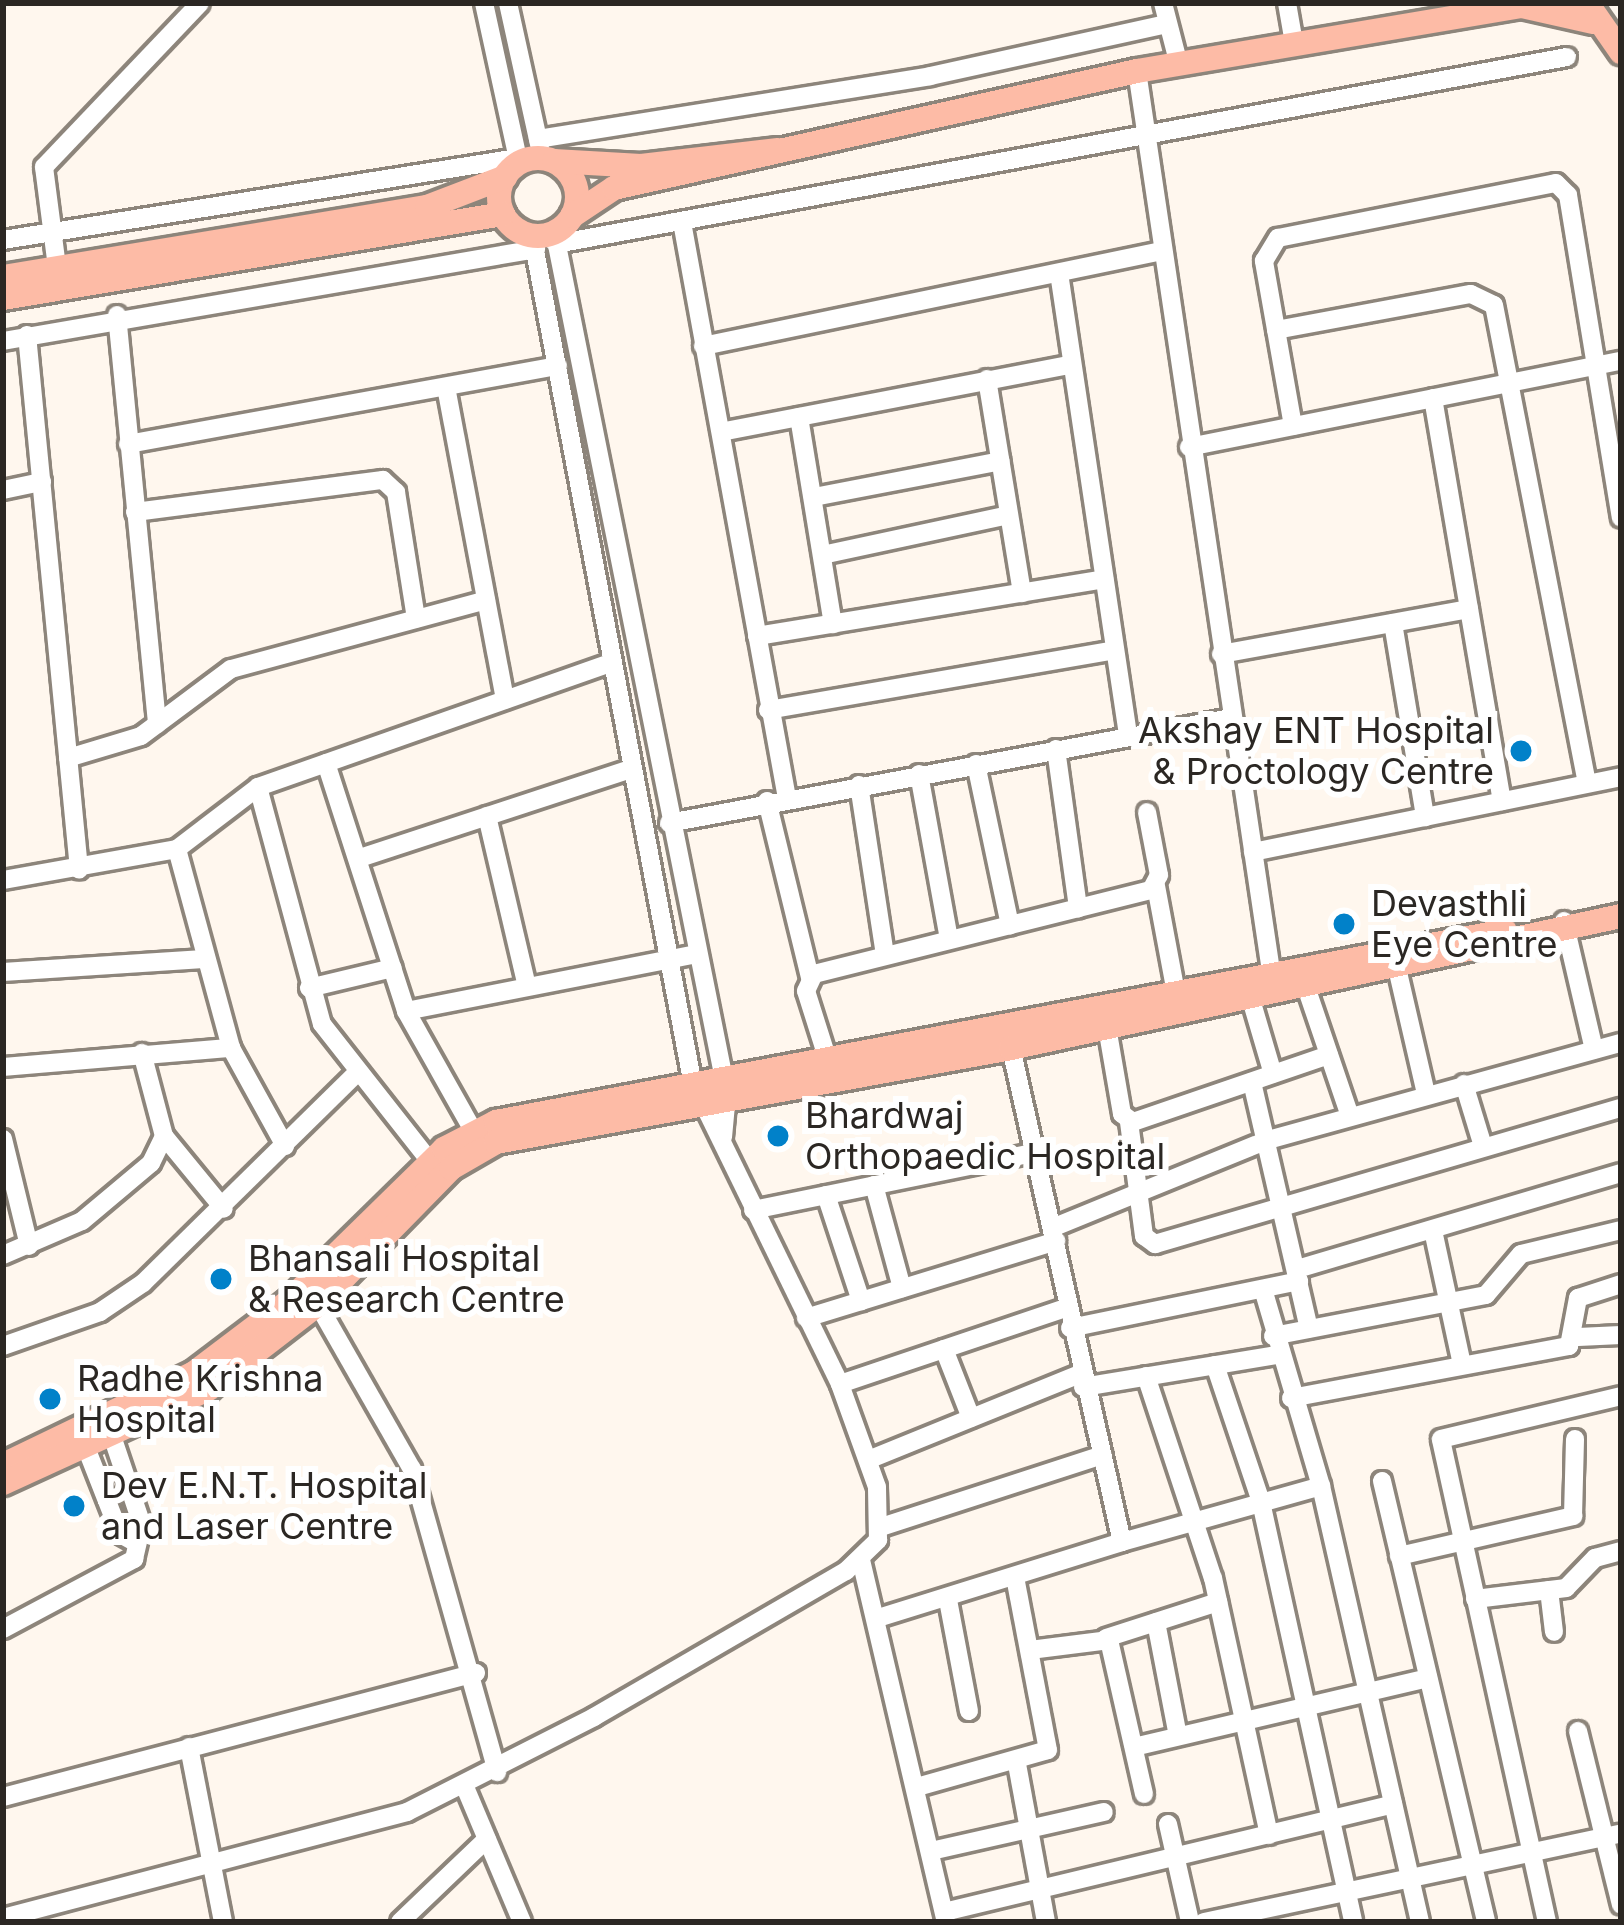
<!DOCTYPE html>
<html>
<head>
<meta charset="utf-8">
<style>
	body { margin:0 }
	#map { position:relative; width:1624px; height:1925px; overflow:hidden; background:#fff7ee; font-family:Inter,sans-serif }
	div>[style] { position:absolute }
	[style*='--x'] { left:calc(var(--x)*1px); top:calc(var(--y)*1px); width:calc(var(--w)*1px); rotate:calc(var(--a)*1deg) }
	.roads { filter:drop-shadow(3px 0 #8d857b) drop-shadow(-3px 0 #8d857b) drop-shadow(0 3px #8d857b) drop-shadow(0 -3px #8d857b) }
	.minor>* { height:18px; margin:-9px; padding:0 9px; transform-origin:9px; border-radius:9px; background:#fff }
	.major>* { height:24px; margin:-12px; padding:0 12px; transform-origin:12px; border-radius:12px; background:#fdbba6 }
	.major>.ring { margin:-12px; padding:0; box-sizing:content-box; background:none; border:24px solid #fdbba6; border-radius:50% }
	.dots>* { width:33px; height:33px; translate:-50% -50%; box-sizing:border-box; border:6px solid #fff; border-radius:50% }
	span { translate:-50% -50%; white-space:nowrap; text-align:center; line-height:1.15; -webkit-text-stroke:12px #fff; paint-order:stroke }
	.poi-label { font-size:36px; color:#2b2723 }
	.right { translate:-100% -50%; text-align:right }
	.left { translate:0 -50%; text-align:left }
	.frame { position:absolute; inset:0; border:6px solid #2b2723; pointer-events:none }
</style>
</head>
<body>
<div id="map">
	<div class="roads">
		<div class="minor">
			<i style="--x:484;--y:3;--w:164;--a:77.7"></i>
			<i style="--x:508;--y:3;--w:159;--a:77.6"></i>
			<i style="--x:1163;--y:3;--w:64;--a:75.5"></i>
			<i style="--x:1287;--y:3;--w:41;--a:80.1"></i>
			<i style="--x:1137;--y:71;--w:910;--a:81.53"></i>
			<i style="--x:538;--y:139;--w:397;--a:-9.1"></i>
			<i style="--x:930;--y:76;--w:242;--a:-12.4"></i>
			<i style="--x:682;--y:222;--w:585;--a:79.67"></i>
			<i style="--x:555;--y:235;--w:876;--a:78.68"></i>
			<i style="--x:727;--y:1094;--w:43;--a:95.3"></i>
			<i style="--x:3;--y:240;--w:521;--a:-9.05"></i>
			<i style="--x:556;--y:244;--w:1028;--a:-10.48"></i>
			<i style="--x:57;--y:267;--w:101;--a:-97.4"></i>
			<i style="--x:44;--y:167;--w:226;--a:-46.4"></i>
			<i style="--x:1059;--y:273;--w:468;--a:81.5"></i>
			<i style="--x:117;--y:315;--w:411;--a:84.4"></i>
			<i style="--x:1276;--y:330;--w:198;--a:-10.5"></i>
			<i style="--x:1471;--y:294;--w:25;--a:26"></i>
			<i style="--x:1494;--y:305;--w:487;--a:79"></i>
			<i style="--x:27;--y:335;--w:537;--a:84.44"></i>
			<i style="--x:3;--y:341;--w:541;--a:-9.79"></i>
			<i style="--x:703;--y:346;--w:465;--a:-11.7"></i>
			<i style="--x:987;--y:379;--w:217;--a:80.7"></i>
			<i style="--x:446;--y:387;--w:318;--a:79.3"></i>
			<i style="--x:1433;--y:398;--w:409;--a:80.3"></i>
			<i style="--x:799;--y:417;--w:210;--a:80.7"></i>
			<i style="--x:1293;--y:426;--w:168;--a:-100"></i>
			<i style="--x:1264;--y:261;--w:27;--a:-59"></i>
			<i style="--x:1278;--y:238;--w:283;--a:-11.2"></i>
			<i style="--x:1556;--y:183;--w:17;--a:45"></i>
			<i style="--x:1568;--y:195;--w:327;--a:80.7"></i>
			<i style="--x:721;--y:432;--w:355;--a:-10.9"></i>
			<i style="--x:128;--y:444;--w:437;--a:-10.3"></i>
			<i style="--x:1189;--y:447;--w:440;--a:-11.3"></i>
			<i style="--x:3;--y:490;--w:40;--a:-12"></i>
			<i style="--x:814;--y:497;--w:190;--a:-10.9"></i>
			<i style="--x:135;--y:512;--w:250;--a:-7.4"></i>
			<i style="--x:383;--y:480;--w:18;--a:43"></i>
			<i style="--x:396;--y:492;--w:128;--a:81"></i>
			<i style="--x:827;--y:554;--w:186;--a:-12.1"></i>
			<i style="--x:1393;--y:623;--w:197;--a:80.6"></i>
			<i style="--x:757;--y:636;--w:352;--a:-9.3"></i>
			<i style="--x:1221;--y:654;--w:252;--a:-10.3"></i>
			<i style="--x:768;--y:710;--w:352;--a:-9.8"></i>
			<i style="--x:1056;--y:749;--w:161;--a:82.1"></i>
			<i style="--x:68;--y:758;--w:76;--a:-16.8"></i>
			<i style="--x:141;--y:736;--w:112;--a:-36.7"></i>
			<i style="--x:231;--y:669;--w:264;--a:-15.1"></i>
			<i style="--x:326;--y:763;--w:261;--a:72.1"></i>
			<i style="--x:406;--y:1011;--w:139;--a:60.7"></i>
			<i style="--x:976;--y:764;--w:165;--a:78.1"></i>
			<i style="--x:919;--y:774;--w:168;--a:79.7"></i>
			<i style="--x:859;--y:785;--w:172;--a:81.3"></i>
			<i style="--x:258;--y:787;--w:245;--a:74.9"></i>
			<i style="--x:322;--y:1024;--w:174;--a:51.8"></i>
			<i style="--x:767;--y:801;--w:182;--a:76.3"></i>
			<i style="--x:487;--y:816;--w:175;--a:76.8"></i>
			<i style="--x:669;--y:823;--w:572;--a:-10.58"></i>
			<i style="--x:177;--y:849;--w:206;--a:74.8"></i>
			<i style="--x:231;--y:1048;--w:112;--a:61.1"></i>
			<i style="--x:1253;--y:852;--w:376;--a:-11.5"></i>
			<i style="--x:363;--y:857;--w:282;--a:-18.2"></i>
			<i style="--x:3;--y:880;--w:177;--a:-10.1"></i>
			<i style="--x:177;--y:849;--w:102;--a:-37.4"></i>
			<i style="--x:258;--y:787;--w:375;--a:-19.4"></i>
			<i style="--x:1156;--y:886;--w:104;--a:79.4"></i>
			<i style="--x:1564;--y:921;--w:132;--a:76.9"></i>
			<i style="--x:1397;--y:968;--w:129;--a:77"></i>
			<i style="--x:3;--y:972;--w:201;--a:-3.7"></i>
			<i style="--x:1305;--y:984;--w:139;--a:71.2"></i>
			<i style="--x:309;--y:988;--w:86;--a:-13.4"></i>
			<i style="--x:1250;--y:996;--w:81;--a:73.6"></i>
			<i style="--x:406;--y:1011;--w:297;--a:-11.1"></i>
			<i style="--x:1107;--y:1027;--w:88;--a:80.2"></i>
			<i style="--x:1122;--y:1114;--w:14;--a:36"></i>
			<i style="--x:1133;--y:1122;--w:207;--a:-18.9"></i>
			<i style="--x:826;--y:1054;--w:66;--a:-107.6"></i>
			<i style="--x:806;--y:991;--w:19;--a:-65"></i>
			<i style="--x:814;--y:974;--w:347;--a:-14"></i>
			<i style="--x:1151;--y:890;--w:17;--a:-62"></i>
			<i style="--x:1159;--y:875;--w:64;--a:-100.8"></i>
			<i style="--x:3;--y:1067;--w:229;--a:-4.8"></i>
			<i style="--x:1252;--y:1082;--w:253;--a:77"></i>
			<i style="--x:1464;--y:1084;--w:65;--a:73"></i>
			<i style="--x:1129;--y:1122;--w:115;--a:82.5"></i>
			<i style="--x:1144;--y:1236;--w:14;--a:36"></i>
			<i style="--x:1155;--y:1244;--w:485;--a:-16.3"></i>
			<i style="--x:164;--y:1136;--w:94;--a:50.6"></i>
			<i style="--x:3;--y:1139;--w:110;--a:76.3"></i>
			<i style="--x:874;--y:1185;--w:107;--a:74.8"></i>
			<i style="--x:826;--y:1195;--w:112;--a:71.7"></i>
			<i style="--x:753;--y:1210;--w:285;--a:-11.5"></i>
			<i style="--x:1052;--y:1228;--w:233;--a:-22.2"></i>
			<i style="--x:1268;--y:1140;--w:366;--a:-15.4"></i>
			<i style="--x:1434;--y:1235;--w:133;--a:77.8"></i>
			<i style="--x:3;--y:1255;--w:86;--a:-23.3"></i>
			<i style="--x:82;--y:1221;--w:90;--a:-40"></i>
			<i style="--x:151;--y:1163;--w:30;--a:-64"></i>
			<i style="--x:164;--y:1136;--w:86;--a:-104.8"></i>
			<i style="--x:1297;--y:1269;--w:338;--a:-16.5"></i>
			<i style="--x:1263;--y:1289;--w:205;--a:73.6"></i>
			<i style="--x:1321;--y:1486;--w:447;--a:77.2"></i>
			<i style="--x:312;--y:1294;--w:202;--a:60.3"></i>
			<i style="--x:412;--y:1469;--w:315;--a:74.3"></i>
			<i style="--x:806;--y:1318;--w:262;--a:-17.1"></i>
			<i style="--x:1070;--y:1328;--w:234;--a:-11.6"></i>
			<i style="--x:1273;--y:1336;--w:217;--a:-10.9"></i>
			<i style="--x:1486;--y:1295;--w:54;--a:-49.5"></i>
			<i style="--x:1521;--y:1254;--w:103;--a:-13.5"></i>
			<i style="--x:1578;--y:1337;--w:43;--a:-2.7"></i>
			<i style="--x:3;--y:1346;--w:103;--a:-19.3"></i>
			<i style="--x:100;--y:1312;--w:52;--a:-34"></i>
			<i style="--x:143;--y:1283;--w:296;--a:-44.5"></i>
			<i style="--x:944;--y:1349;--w:74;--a:68.6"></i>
			<i style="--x:1215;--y:1365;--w:145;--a:71.4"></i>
			<i style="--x:1261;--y:1502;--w:430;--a:77.6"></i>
			<i style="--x:1146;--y:1376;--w:213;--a:71.7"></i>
			<i style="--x:1213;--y:1578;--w:263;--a:77.7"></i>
			<i style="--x:840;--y:1384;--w:238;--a:-18.6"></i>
			<i style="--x:1083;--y:1387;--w:197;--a:-9.4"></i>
			<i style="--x:1291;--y:1398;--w:283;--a:-10.6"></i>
			<i style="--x:1569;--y:1346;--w:49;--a:-79.4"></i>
			<i style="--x:1578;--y:1298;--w:45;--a:-18"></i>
			<i style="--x:87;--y:1450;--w:90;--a:68.6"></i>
			<i style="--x:120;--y:1534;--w:18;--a:29"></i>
			<i style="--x:868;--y:1460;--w:229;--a:-22.1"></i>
			<i style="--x:1382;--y:1481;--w:453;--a:76.7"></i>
			<i style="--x:881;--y:1527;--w:233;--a:-18"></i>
			<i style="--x:1122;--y:1542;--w:207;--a:-15.7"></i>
			<i style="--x:1399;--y:1556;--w:179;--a:-12.9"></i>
			<i style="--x:1573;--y:1516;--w:77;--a:-88.5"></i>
			<i style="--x:861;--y:1560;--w:372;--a:76.8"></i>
			<i style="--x:1549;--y:1590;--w:42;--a:83.2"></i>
			<i style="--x:1475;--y:1599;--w:92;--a:-6.9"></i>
			<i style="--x:1566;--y:1588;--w:42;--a:-46"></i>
			<i style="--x:1595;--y:1558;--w:27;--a:-15"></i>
			<i style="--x:948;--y:1600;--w:113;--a:79.3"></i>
			<i style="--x:878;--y:1618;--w:256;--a:-17.3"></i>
			<i style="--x:1122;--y:1542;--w:506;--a:-102.66"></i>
			<i style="--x:1156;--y:1622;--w:116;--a:79.1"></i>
			<i style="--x:3;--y:1629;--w:149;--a:-28.1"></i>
			<i style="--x:134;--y:1559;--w:35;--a:-77"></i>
			<i style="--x:142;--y:1525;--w:91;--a:-108.6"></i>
			<i style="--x:1106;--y:1638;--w:118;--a:-17.8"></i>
			<i style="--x:1030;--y:1650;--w:80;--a:-7.2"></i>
			<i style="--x:1109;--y:1640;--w:158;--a:77.2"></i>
			<i style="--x:1578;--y:1731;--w:179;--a:76.1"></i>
			<i style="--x:189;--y:1747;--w:178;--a:79"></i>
			<i style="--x:1134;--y:1747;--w:302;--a:-13.2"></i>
			<i style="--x:1017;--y:1764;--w:161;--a:79.6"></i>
			<i style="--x:465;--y:1787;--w:147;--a:67.1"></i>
			<i style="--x:917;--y:1787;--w:136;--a:-15.8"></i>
			<i style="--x:1048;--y:1750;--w:176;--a:-100.8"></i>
			<i style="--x:3;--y:1797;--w:489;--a:-14.7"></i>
			<i style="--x:1168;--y:1824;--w:100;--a:77.3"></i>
			<i style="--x:931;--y:1851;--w:177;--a:-12.7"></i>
			<i style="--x:944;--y:1912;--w:462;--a:-13.5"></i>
			<i style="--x:3;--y:1918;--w:418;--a:-14.7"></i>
			<i style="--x:407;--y:1812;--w:210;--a:-26.9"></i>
			<i style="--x:594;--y:1717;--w:291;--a:-30.1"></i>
			<i style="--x:846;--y:1571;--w:45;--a:-44.1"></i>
			<i style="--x:878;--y:1540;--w:53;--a:-91.1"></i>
			<i style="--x:877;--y:1487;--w:109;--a:-109.8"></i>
			<i style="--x:840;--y:1384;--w:338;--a:-116"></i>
			<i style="--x:692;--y:1080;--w:860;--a:-100.72"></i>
			<i style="--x:400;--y:1922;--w:120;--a:-43.7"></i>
			<i style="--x:1204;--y:1922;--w:426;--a:-12"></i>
			<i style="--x:1547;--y:1922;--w:494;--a:-102.4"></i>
			<i style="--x:1441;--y:1439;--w:185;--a:-13.4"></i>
		</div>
		<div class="major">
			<i style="--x:1587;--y:3;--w:60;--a:55.2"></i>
			<i class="ring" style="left:499px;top:158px;width:54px;height:54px"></i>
			<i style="--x:554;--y:161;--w:87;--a:3.3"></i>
			<i style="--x:641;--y:166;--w:138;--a:-6.7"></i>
			<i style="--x:572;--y:216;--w:50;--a:-33.7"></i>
			<i style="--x:614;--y:188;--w:536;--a:-12.61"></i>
			<i style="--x:1137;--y:71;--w:390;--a:-9.6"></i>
			<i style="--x:1522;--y:6;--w:73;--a:12.7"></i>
			<i style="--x:3;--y:277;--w:430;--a:-9.4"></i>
			<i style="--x:427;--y:207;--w:84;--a:-21"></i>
			<i style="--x:3;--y:298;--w:507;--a:-9.54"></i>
			<i style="--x:3;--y:1465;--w:212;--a:-25.7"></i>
			<i style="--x:194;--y:1373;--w:118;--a:-37.1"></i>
			<i style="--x:288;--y:1302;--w:219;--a:-44.4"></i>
			<i style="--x:444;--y:1149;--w:59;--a:-27.4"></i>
			<i style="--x:496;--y:1122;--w:1027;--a:-10.72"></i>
			<i style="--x:3;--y:1483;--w:226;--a:-24.6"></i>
			<i style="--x:208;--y:1389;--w:139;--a:-37.7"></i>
			<i style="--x:318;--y:1304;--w:190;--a:-45.6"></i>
			<i style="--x:451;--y:1168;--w:52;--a:-30"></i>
			<i style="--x:496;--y:1142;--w:524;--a:-10.34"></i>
			<i style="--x:1011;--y:1048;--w:624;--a:-12.21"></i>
		</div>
	</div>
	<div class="dots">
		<i style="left:1521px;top:751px;background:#0181c9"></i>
		<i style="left:1344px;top:924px;background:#0181c9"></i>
		<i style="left:778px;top:1136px;background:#0181c9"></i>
		<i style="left:221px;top:1279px;background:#0181c9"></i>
		<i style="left:50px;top:1399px;background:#0181c9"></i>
		<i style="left:74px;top:1506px;background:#0181c9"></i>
	</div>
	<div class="poi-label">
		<span class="right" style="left:1494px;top:751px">Akshay ENT Hospital<br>&amp; Proctology Centre</span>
		<span class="left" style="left:1371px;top:924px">Devasthli<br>Eye Centre</span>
		<span class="left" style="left:805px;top:1136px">Bhardwaj<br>Orthopaedic Hospital</span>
		<span class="left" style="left:248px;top:1279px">Bhansali Hospital<br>&amp; Research Centre</span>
		<span class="left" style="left:77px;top:1399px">Radhe Krishna<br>Hospital</span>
		<span class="left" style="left:101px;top:1506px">Dev E.N.T. Hospital<br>and Laser Centre</span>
	</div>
	<div class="frame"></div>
</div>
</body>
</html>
